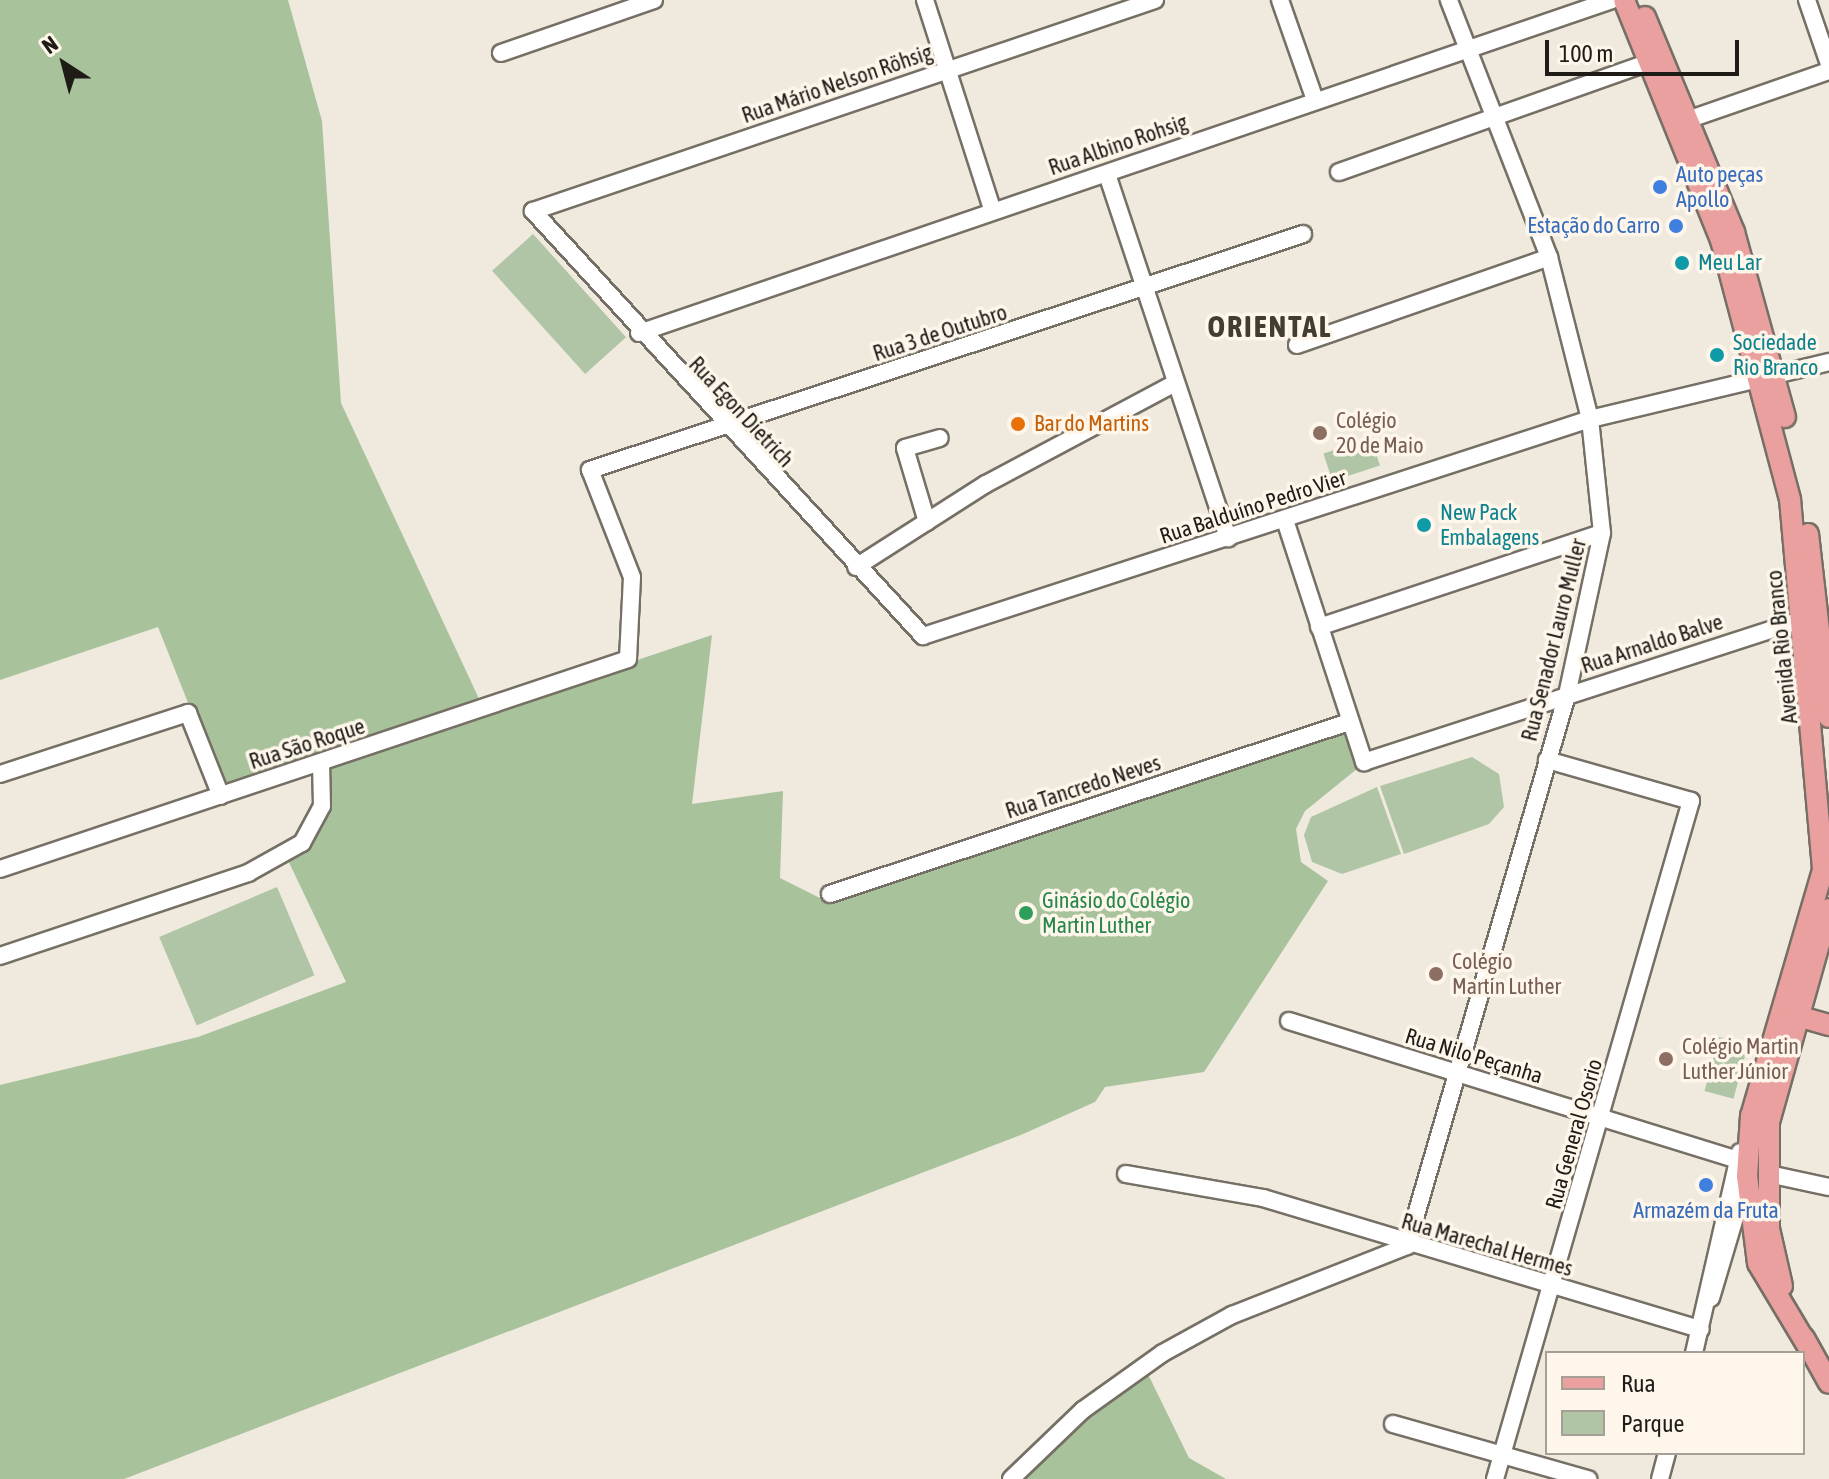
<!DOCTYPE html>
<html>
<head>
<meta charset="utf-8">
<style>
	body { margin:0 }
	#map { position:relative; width:1829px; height:1479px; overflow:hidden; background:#f0e9dd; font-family:"Asap Condensed",sans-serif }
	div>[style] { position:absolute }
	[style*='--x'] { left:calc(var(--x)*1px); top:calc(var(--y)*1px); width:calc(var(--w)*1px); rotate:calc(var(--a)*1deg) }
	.green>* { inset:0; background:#afc5a6; transform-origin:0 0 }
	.forest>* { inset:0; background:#a8c39c }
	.roads { filter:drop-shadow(2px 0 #766f65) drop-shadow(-2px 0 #766f65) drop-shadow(0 2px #766f65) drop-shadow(0 -2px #766f65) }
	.minor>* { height:16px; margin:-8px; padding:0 8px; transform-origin:8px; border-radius:8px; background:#fff }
	.major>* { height:20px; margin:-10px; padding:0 10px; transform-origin:10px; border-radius:10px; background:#e9a09e }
	.dots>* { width:22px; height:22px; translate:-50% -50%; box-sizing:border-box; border:4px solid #fef6ea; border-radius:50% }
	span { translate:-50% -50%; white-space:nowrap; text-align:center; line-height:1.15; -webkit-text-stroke:7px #fef6ea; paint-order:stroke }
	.street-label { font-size:22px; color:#1f1c18 }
	.shop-label { font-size:22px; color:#366cbe }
	.left { translate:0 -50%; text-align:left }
	.right { translate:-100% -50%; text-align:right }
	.culture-label { font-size:22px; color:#0d838f }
	.education-label { font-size:22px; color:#785e54 }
	.food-label { font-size:22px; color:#c56008 }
	.leisure-label { font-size:22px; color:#27864d }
	.district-label { font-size:30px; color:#423c32; font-weight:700; letter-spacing:2px }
	.legend { position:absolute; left:1545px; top:1351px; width:260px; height:104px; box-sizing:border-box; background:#fef6ea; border:2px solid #a59f96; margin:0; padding:10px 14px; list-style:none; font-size:24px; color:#1f1c18 }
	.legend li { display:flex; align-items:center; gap:16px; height:40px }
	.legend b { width:40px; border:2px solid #a59f96 }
	.north { position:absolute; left:24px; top:24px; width:80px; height:80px; -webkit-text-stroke:6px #fef6ea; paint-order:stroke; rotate:324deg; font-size:22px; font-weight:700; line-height:32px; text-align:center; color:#1f1c18 }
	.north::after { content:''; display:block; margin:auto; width:28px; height:36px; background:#1f1c18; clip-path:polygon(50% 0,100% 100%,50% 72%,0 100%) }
	.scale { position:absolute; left:1545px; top:40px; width:194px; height:36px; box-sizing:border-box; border:4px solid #1f1c18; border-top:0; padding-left:10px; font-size:24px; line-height:28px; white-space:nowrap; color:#1f1c18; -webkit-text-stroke:6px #fef6ea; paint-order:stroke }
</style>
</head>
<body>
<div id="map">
	<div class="green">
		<i style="left:533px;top:234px;width:139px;height:55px;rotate:48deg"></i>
		<i style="left:1371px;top:438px;width:29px;height:50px;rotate:72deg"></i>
		<i style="clip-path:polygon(1472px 757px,1499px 774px,1504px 807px,1489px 824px,1404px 854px,1380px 786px)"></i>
		<i style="clip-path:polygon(1377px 787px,1401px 854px,1342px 874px,1312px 862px,1304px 835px,1311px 817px)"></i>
		<i style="left:277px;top:887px;width:96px;height:128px;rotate:67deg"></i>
		<i style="left:1719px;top:1037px;width:30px;height:56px;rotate:15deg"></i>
	</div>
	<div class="forest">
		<i style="clip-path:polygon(0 0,288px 0,322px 121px,341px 403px,481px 703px,223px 791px,158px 627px,0 680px)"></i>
		<i style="clip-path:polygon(712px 635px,692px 804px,783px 791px,780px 878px,828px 902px,1350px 729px,1363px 764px,1305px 811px,1296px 829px,1301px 862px,1328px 881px,1204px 1072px,1105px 1087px,1095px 1102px,1023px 1134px,124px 1479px,0 1479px,0 1085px,198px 1037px,346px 982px,285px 854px,321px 808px,320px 766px)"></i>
		<i style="clip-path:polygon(1144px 1366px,1189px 1458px,1226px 1479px,1011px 1479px)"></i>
	</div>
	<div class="roads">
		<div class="minor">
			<i style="--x:925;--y:0;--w:219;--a:72.2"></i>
			<i style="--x:1155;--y:0;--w:657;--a:161.26"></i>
			<i style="--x:533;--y:211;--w:577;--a:47.46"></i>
			<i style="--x:923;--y:636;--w:701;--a:-18.02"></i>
			<i style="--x:1590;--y:419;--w:246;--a:-13.4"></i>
			<i style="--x:1280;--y:0;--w:106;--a:70.7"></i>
			<i style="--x:1807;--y:0;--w:68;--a:71"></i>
			<i style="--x:501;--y:53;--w:162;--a:-19.1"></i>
			<i style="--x:1690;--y:119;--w:147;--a:-19.1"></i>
			<i style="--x:1339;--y:172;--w:329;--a:-19.5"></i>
			<i style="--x:1107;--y:174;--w:384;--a:71.6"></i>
			<i style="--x:639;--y:333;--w:1028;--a:-18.89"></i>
			<i style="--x:1297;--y:345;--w:267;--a:-19.2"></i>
			<i style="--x:1285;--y:520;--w:255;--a:71.9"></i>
			<i style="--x:1364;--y:762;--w:468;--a:-18"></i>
			<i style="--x:927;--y:522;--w:77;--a:-106.6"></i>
			<i style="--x:905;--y:448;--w:36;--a:-16"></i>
			<i style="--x:856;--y:567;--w:154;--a:-32.6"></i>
			<i style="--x:986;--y:484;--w:214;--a:-28.1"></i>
			<i style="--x:1319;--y:627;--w:298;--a:-18.4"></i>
			<i style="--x:0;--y:774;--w:198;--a:-18"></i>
			<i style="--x:188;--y:713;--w:89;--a:68.3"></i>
			<i style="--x:0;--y:869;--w:662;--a:-18.49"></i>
			<i style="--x:628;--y:659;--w:82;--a:-87.2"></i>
			<i style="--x:632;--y:577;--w:115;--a:-111.4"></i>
			<i style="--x:590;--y:470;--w:751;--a:-18.31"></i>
			<i style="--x:830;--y:894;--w:547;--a:-18.34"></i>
			<i style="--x:0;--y:956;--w:262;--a:-18.5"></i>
			<i style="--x:248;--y:873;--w:62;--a:-29.1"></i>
			<i style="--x:302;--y:843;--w:42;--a:-61.6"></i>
			<i style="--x:322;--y:806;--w:43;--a:-91.3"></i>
			<i style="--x:1289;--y:1021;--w:470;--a:17.2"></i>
			<i style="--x:1126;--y:1174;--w:139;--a:9.9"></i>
			<i style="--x:1263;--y:1198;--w:457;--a:16.7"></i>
			<i style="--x:1769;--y:1174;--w:61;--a:12.2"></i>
			<i style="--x:1407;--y:1246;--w:574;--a:-73.81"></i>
			<i style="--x:1567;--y:695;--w:166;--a:-77.8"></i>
			<i style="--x:1602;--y:533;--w:115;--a:-96"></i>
			<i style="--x:1590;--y:419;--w:167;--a:-104.2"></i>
			<i style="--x:1549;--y:257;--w:276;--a:-111.3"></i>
			<i style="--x:1711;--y:1298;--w:116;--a:-73.4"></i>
			<i style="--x:1694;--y:1353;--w:206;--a:-77.1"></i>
			<i style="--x:1393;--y:1424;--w:203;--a:15.8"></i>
			<i style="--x:1011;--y:1479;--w:100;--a:-43.8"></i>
			<i style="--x:1083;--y:1410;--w:98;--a:-35.5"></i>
			<i style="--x:1163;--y:1353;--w:79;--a:-28.8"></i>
			<i style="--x:1232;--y:1315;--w:188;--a:-21.5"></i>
			<i style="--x:1495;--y:1479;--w:706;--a:-73.88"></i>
			<i style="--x:1691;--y:801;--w:150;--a:-164.1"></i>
			<i style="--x:1660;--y:1479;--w:27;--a:-75"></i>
		</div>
		<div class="major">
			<i style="--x:1624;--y:0;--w:259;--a:68"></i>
			<i style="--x:1721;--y:240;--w:268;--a:75.1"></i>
			<i style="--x:1790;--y:499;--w:372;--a:84.9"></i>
			<i style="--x:1823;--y:870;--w:256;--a:106.3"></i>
			<i style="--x:1751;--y:1116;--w:60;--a:93.8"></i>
			<i style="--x:1747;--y:1176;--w:88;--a:82.8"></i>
			<i style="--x:1758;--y:1263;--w:101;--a:59.1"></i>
			<i style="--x:1645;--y:17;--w:233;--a:67.5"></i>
			<i style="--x:1734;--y:232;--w:192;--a:74.6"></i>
			<i style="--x:1808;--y:534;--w:184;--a:83.5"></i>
			<i style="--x:1790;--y:1014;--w:41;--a:15.8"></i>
			<i style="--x:1782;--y:1286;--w:58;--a:-102.8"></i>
			<i style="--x:1769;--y:1229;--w:107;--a:-90"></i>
			<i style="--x:1769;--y:1122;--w:221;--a:-74.3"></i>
			<i style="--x:1804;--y:1338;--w:51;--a:60.9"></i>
		</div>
	</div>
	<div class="dots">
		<i style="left:1660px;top:187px;background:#3f7fe0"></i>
		<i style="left:1676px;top:226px;background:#3f7fe0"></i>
		<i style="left:1682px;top:263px;background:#0f9aa8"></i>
		<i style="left:1717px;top:355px;background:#0f9aa8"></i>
		<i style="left:1018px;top:424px;background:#e8710a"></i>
		<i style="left:1320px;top:433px;background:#8d6e63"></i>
		<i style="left:1424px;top:525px;background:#0f9aa8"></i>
		<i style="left:1026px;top:913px;background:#2e9e5b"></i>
		<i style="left:1436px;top:974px;background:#8d6e63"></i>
		<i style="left:1666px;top:1059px;background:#8d6e63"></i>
		<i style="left:1706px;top:1185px;background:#3f7fe0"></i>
	</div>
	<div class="street-label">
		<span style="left:837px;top:84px;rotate:-19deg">Rua Mário Nelson Röhsig</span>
		<span style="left:1118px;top:145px;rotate:-19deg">Rua Albino Rohsig</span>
		<span style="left:940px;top:333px;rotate:-18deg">Rua 3 de Outubro</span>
		<span style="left:741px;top:412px;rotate:47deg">Rua Egon Dietrich</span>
		<span style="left:1253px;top:507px;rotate:-18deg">Rua Balduíno Pedro Vier</span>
		<span style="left:1554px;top:640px;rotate:-76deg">Rua Senador Lauro Muller</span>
		<span style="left:1652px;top:644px;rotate:-18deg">Rua Arnaldo Balve</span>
		<span style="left:1782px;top:647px;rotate:-96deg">Avenida Rio Branco</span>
		<span style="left:307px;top:744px;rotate:-18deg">Rua São Roque</span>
		<span style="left:1083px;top:787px;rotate:-18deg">Rua Tancredo Neves</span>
		<span style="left:1474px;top:1056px;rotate:17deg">Rua Nilo Peçanha</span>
		<span style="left:1574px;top:1134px;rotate:-74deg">Rua General Osorio</span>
		<span style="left:1487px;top:1245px;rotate:16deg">Rua Marechal Hermes</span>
	</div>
	<div class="shop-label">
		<span class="left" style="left:1676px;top:187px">Auto peças<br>Apollo</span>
		<span class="right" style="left:1660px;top:226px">Estação do Carro</span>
		<span style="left:1706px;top:1211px">Armazém da Fruta</span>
	</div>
	<div class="culture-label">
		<span class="left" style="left:1698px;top:263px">Meu Lar</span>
		<span class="left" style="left:1733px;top:355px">Sociedade<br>Rio Branco</span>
		<span class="left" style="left:1440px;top:525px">New Pack<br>Embalagens</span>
	</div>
	<div class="education-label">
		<span class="left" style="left:1336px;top:433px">Colégio<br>20 de Maio</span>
		<span class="left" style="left:1452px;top:974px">Colégio<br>Martin Luther</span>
		<span class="left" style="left:1682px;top:1059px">Colégio Martin<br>Luther Júnior</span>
	</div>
	<div class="food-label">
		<span class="left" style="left:1034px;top:424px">Bar do Martins</span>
	</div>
	<div class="leisure-label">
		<span class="left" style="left:1042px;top:913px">Ginásio do Colégio<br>Martin Luther</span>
	</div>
	<div class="district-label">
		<span style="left:1270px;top:326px">ORIENTAL</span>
	</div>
	<ul class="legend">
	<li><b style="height:10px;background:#e9a09e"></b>Rua</li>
	<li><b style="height:22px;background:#afc5a6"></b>Parque</li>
	</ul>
	<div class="north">N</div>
	<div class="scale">100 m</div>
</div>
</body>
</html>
